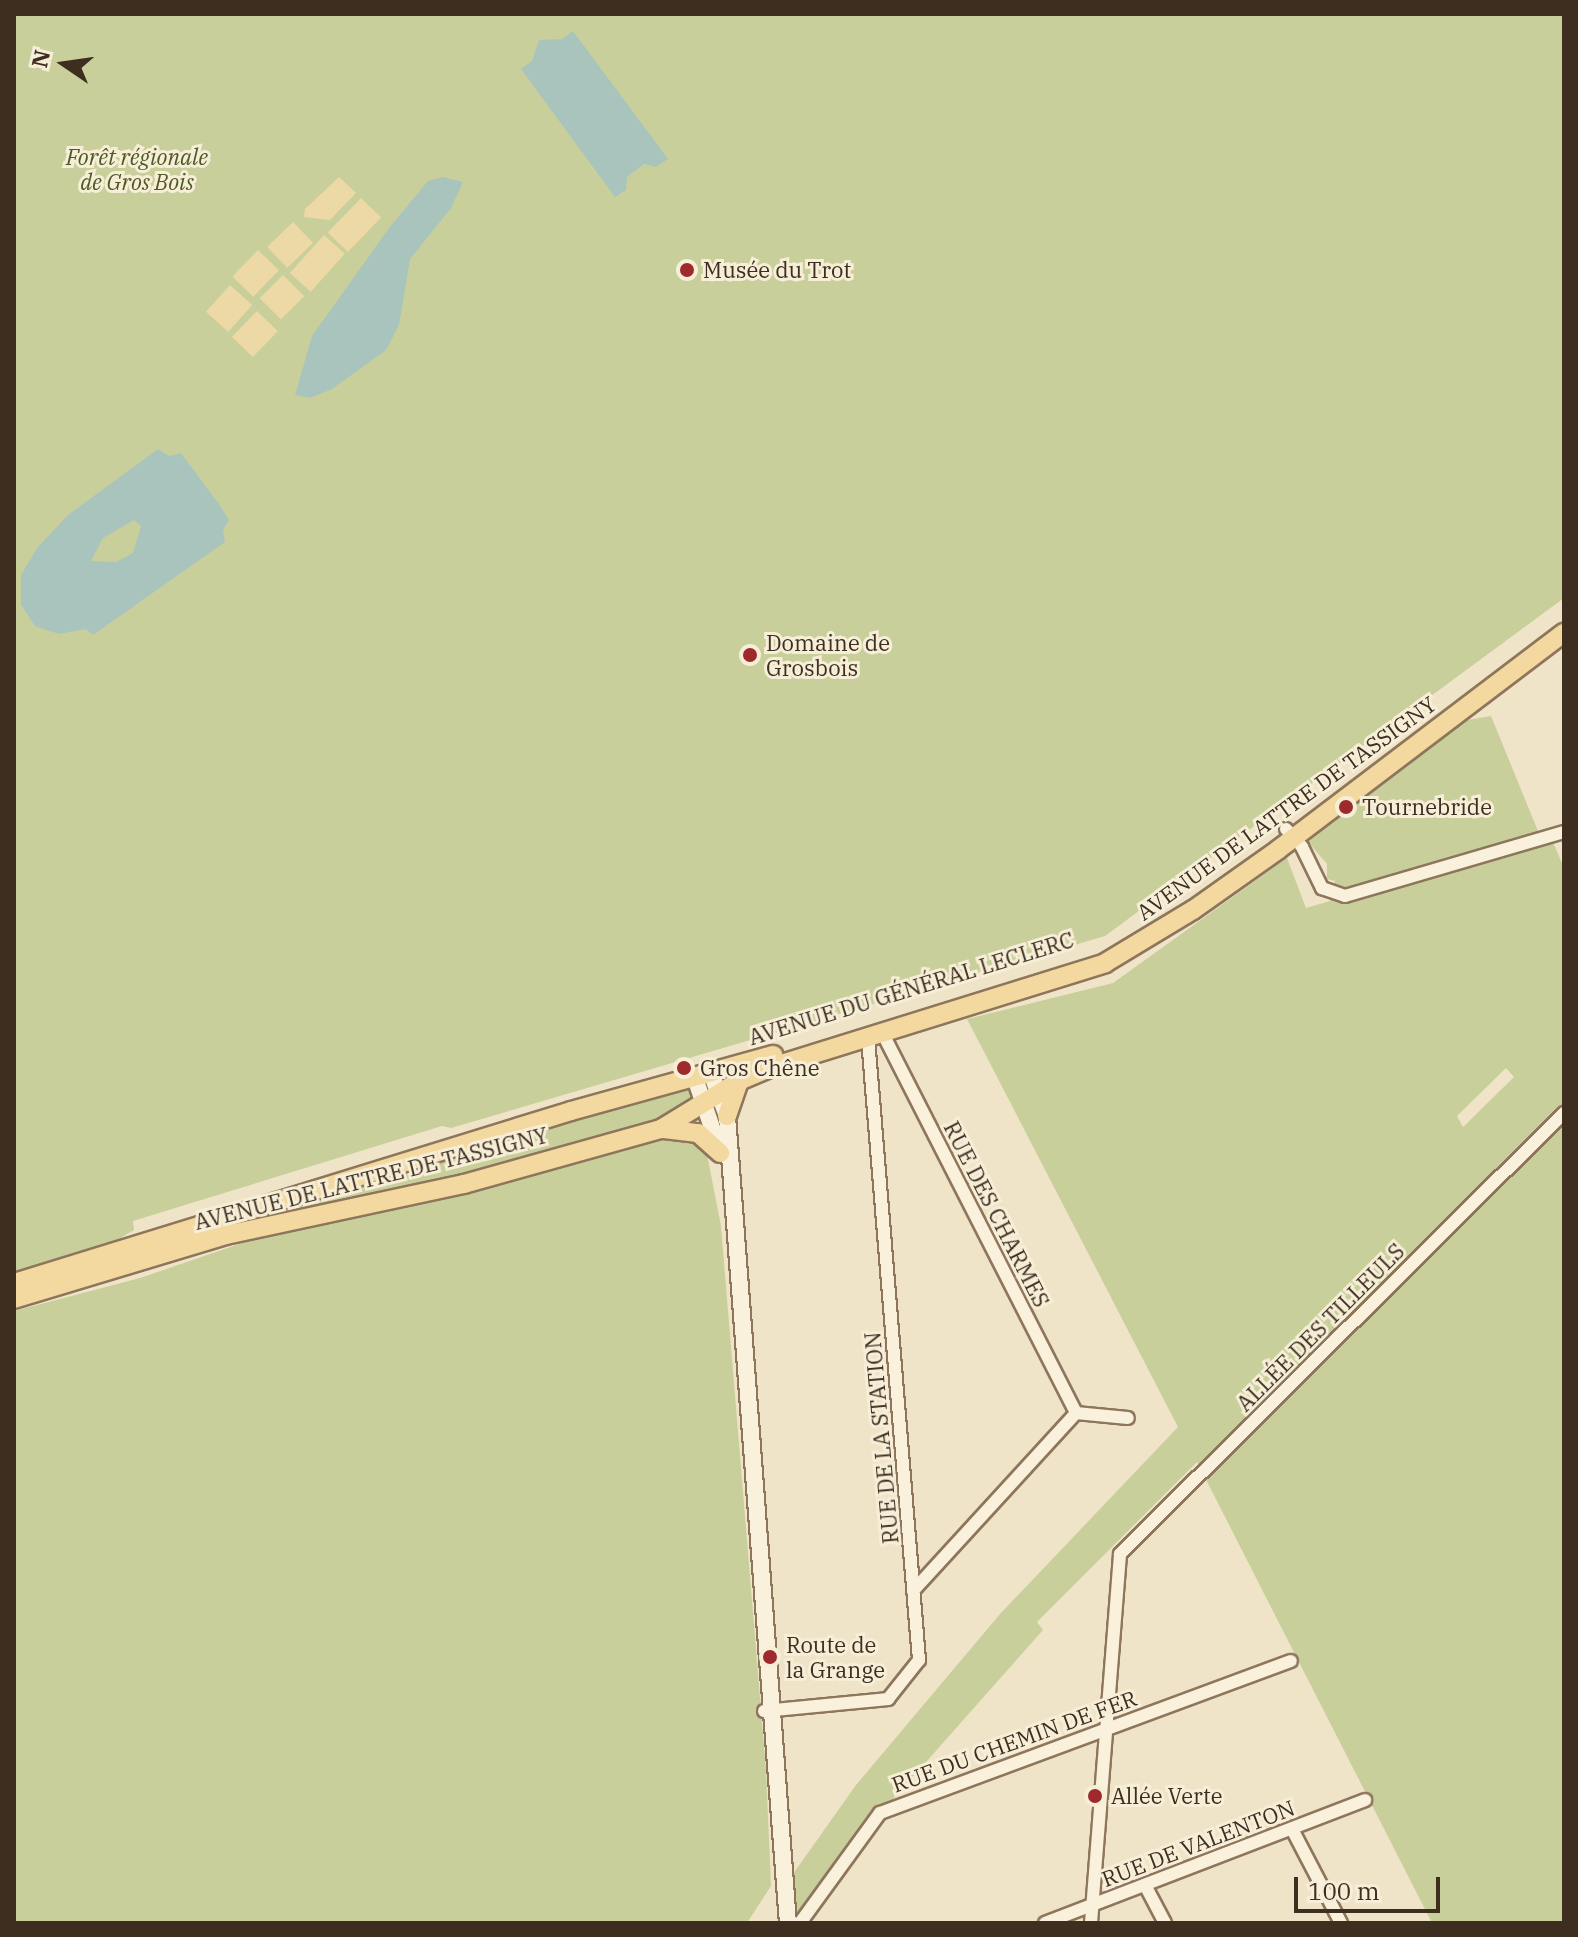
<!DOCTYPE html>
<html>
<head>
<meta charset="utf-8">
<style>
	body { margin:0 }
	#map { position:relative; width:1578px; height:1937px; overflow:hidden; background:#f0e4c8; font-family:"IBM Plex Serif",serif }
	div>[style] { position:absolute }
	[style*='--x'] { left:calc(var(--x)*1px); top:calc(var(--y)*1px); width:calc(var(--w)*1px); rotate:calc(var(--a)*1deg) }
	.green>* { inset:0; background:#c9cf9b }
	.sand>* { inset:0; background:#ecd9a5; transform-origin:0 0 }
	.water>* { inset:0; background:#a9c4bc }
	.roads { filter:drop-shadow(2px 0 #8d765c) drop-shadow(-2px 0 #8d765c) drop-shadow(0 2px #8d765c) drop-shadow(0 -2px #8d765c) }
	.street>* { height:12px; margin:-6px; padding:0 6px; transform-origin:6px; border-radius:6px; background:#faf1dc }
	.secondary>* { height:16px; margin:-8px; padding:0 8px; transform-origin:8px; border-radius:8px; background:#faf1dc }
	.primary>* { height:18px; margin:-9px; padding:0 9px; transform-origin:9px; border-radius:9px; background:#f3d9a0 }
	.dots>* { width:22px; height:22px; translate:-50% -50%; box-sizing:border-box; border:4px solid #f7eed8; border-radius:50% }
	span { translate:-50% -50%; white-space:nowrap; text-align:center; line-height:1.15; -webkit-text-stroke:6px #f7eed8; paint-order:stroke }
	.park-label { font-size:22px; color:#4d5a26; font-style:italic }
	.poi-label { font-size:22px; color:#3d2e20 }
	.left { translate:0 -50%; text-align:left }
	.street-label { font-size:22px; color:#3d2e20 }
	.frame { position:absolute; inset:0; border:16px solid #3d2e20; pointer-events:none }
	.north { position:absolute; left:24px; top:24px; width:80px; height:80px; -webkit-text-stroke:6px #f7eed8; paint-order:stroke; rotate:283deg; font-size:22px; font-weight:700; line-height:32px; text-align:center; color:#3d2e20 }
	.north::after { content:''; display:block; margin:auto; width:28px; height:36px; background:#3d2e20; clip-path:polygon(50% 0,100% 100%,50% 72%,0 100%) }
	.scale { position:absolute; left:1294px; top:1877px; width:146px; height:36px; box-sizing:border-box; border:4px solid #3d2e20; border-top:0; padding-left:10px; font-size:24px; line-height:28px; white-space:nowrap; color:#3d2e20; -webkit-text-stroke:6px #f7eed8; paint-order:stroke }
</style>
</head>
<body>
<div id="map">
	<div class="green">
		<i style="clip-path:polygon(14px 14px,1564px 14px,1564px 598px,1105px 936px,451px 1128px,442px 1126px,133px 1221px,134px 1230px,97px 1252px,14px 1276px)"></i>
		<i style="clip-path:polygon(evenodd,1491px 716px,1538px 831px,1550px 835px,1564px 868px,1564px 1923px,1432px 1923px,1197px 1462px,1037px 1622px,1043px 1630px,888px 1805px,866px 1817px,797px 1916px,791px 1918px,788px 1881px,856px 1785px,1000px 1614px,1178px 1427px,967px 1019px,1113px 983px,1287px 858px,1306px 908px,1330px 901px,1335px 881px,1327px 879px,1327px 864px,1308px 842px,1456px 722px,1491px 716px,1506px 1068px,1514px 1077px,1463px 1127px,1457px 1116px,1506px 1068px)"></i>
		<i style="clip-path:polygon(687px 1086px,694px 1102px,642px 1126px,443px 1184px,207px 1234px,209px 1228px)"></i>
		<i style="clip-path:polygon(693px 1137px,705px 1144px,721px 1226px,766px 1770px,771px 1886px,747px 1923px,14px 1923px,14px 1311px,140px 1278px,242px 1243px,669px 1138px)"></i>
	</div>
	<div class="sand">
		<i style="clip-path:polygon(339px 177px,356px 193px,330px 220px,304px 217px,305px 209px)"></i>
		<i style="left:361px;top:198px;width:28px;height:48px;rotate:44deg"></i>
		<i style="left:293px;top:222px;width:29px;height:36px;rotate:46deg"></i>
		<i style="left:324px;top:235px;width:28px;height:51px;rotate:42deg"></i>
		<i style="left:258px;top:250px;width:29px;height:37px;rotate:44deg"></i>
		<i style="left:283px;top:275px;width:30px;height:33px;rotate:45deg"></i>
		<i style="left:230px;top:285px;width:30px;height:36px;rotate:42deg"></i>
		<i style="left:257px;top:311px;width:29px;height:36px;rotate:44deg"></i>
	</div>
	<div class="water">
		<i style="clip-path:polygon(573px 31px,668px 159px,656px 167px,644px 164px,627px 177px,626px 190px,615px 197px,521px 69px,532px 61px,539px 40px,562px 39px)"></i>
		<i style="clip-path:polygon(443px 177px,463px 182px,451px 208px,410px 259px,399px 325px,386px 350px,332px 389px,310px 398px,295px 395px,312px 336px,389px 228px,428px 181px)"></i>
		<i style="clip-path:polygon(evenodd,158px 449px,169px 456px,181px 453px,221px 507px,229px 520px,223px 530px,225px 542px,93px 635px,86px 629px,59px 634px,35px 626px,21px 605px,21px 575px,37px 548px,68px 515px,158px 449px,134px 520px,141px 526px,133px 553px,116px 562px,91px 561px,103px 538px,134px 520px)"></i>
	</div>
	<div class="roads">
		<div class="street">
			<i style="--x:1286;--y:829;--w:24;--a:48"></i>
			<i style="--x:1302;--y:847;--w:46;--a:64"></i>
			<i style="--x:1322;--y:888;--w:24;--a:19"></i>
			<i style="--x:1345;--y:896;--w:228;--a:-16.3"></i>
			<i style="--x:883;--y:1034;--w:425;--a:63"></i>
			<i style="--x:1076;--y:1413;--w:52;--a:5.5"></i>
			<i style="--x:913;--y:1591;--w:241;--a:-47.5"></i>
			<i style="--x:764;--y:1711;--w:125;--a:-5.5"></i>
			<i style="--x:888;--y:1699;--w:50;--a:-51.5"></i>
			<i style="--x:919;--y:1660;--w:623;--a:-94.69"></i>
			<i style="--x:1292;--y:1829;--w:106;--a:62.5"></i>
			<i style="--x:1145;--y:1885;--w:43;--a:62.2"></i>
			<i style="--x:800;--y:1923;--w:136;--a:-54"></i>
			<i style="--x:880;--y:1813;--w:438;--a:-20.3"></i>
			<i style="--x:1045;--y:1923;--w:343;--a:-21"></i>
			<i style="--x:1091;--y:1923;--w:370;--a:-85.5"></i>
			<i style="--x:1120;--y:1554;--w:626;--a:-44.81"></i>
		</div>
		<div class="secondary">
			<i style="--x:711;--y:1073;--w:46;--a:69.6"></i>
			<i style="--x:727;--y:1116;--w:809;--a:85.68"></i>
			<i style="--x:695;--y:1078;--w:77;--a:71.1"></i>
		</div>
		<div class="primary">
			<i style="--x:727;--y:1116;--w:37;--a:-71"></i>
			<i style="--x:664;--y:1129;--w:34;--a:7"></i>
			<i style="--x:698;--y:1133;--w:30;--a:42"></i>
			<i style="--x:14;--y:1283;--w:583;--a:-17.16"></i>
			<i style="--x:571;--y:1111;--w:210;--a:-15.5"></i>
			<i style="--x:14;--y:1299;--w:221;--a:-16.8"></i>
			<i style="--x:226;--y:1235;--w:243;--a:-12.1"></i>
			<i style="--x:464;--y:1184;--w:205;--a:-15.6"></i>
			<i style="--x:661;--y:1129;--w:92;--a:-31.6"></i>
			<i style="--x:739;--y:1081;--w:36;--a:-23"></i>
			<i style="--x:772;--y:1067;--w:349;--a:-17.3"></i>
			<i style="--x:1105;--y:963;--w:103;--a:-31.1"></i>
			<i style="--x:1193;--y:910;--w:105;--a:-35.3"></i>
			<i style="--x:1279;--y:849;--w:358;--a:-37.2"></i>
		</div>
	</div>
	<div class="dots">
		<i style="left:687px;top:270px;background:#9e2a2b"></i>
		<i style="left:750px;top:655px;background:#9e2a2b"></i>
		<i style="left:1346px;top:807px;background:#9e2a2b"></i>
		<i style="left:684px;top:1068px;background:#9e2a2b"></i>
		<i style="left:770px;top:1657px;background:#9e2a2b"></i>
		<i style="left:1095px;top:1796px;background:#9e2a2b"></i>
	</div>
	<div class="park-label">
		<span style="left:137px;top:169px">Forêt régionale<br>de Gros Bois</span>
	</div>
	<div class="poi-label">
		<span class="left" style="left:703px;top:270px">Musée du Trot</span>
		<span class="left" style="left:766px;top:655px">Domaine de<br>Grosbois</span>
		<span class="left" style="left:1362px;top:807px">Tournebride</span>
		<span class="left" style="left:700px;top:1068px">Gros Chêne</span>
		<span class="left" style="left:786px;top:1657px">Route de<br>la Grange</span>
		<span class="left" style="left:1111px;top:1796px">Allée Verte</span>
	</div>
	<div class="street-label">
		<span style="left:1286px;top:808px;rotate:-36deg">AVENUE DE LATTRE DE TASSIGNY</span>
		<span style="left:911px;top:988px;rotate:-17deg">AVENUE DU GÉNÉRAL LECLERC</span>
		<span style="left:371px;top:1178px;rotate:-14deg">AVENUE DE LATTRE DE TASSIGNY</span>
		<span style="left:997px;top:1214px;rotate:63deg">RUE DES CHARMES</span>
		<span style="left:1320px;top:1327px;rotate:-45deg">ALLÉE DES TILLEULS</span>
		<span style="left:881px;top:1438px;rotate:-95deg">RUE DE LA STATION</span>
		<span style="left:1014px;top:1741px;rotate:-20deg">RUE DU CHEMIN DE FER</span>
		<span style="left:1198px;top:1843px;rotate:-21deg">RUE DE VALENTON</span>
	</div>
	<div class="frame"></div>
	<div class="north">N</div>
	<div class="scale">100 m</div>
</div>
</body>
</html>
